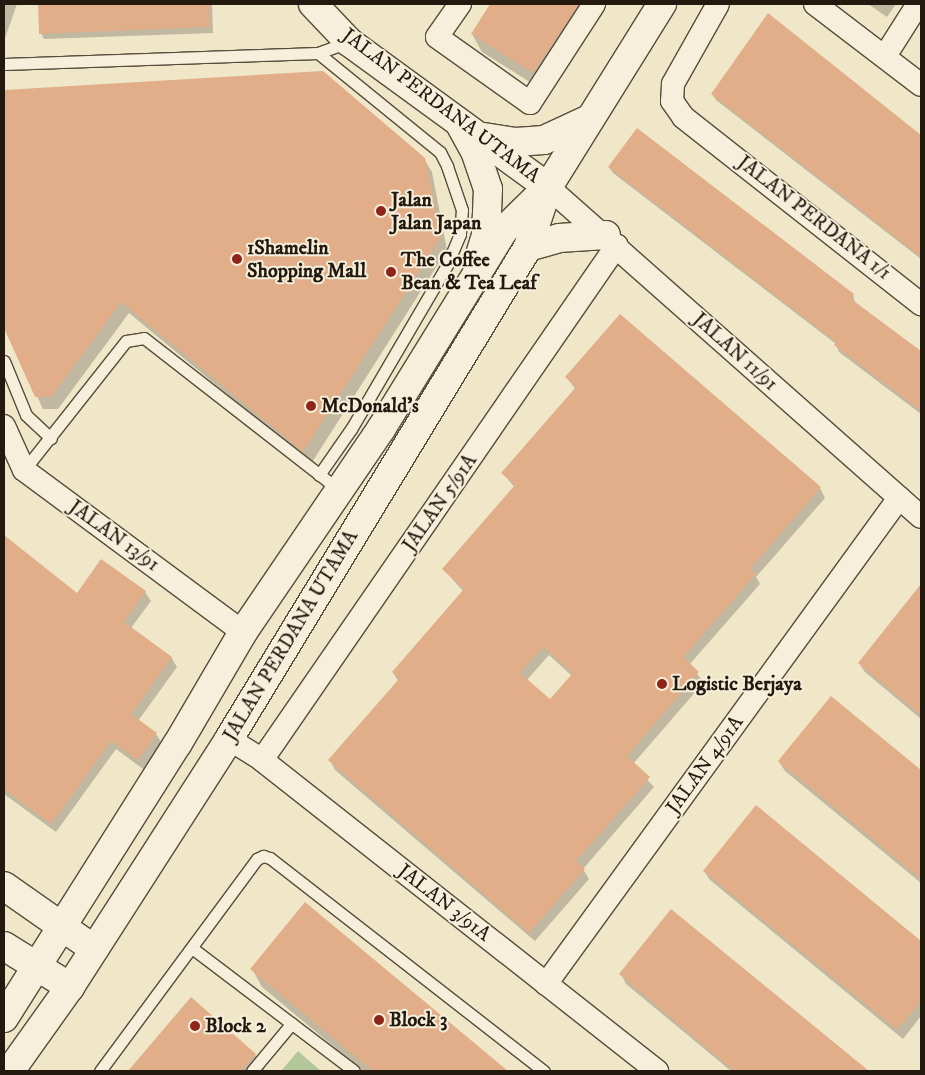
<!DOCTYPE html>
<html>
<head>
<meta charset="utf-8">
<style>
	body { margin:0 }
	#map { position:relative; width:925px; height:1075px; overflow:hidden; background:#f0e7c8; font-family:"IM FELL DW Pica",serif }
	div>[style] { position:absolute }
	[style*='--x'] { left:calc(var(--x)*1px); top:calc(var(--y)*1px); width:calc(var(--w)*1px); rotate:calc(var(--a)*1deg) }
	.green>* { inset:0; background:#b3c79b }
	.shadow>* { inset:0; background:#0003 }
	.building>* { inset:0; background:#e1ae89 }
	.roads { filter:drop-shadow(1px 0 #574c3c) drop-shadow(-1px 0 #574c3c) drop-shadow(0 1px #574c3c) drop-shadow(0 -1px #574c3c) }
	.service>* { height:11px; margin:-5.5px; padding:0 5.5px; transform-origin:5.5px; border-radius:5.5px; background:#f5efdb }
	.minor>* { height:22px; margin:-11px; padding:0 11px; transform-origin:11px; border-radius:11px; background:#f5efdb }
	.tertiary>* { height:28px; margin:-14px; padding:0 14px; transform-origin:14px; border-radius:14px; background:#f5efdb }
	.dots>* { width:14px; height:14px; translate:-50% -50%; box-sizing:border-box; border:2px solid #f5efdb; border-radius:50% }
	span { translate:-50% -50%; white-space:nowrap; text-align:center; line-height:1.15; -webkit-text-stroke:4px #f5efdb; paint-order:stroke }
	.street-label { font-size:20px; color:#24190e }
	.poi-label { font-size:20px; color:#24190e; font-weight:700 }
	.left { translate:0 -50%; text-align:left }
	.frame { position:absolute; inset:0; border:5px solid #24190e; pointer-events:none }
</style>
</head>
<body>
<div id="map">
	<div class="green">
		<i style="clip-path:polygon(298px 1051px,321px 1071px,281px 1071px)"></i>
	</div>
	<div class="shadow">
		<i style="clip-path:polygon(4px 4px,17px 4px,4px 41px)"></i>
		<i style="clip-path:polygon(39px 4px,212px 4px,213px 33px,44px 39px,41px 33px)"></i>
		<i style="clip-path:polygon(491px 4px,599px 4px,544px 91px,482px 52px,472px 34px)"></i>
		<i style="clip-path:polygon(868px 4px,896px 4px,887px 17px)"></i>
		<i style="clip-path:polygon(769px 15px,921px 137px,921px 259px,716px 100px,712px 94px)"></i>
		<i style="clip-path:polygon(323px 72px,424px 159px,432px 172px,447px 250px,311px 464px,129px 313px,58px 409px,43px 409px,4px 325px,4px 91px)"></i>
		<i style="clip-path:polygon(609px 167px,853px 295px,855px 303px,921px 353px,921px 414px,839px 352px,836px 344px,613px 173px)"></i>
		<i style="clip-path:polygon(evenodd,567px 378px,820px 488px,825px 498px,756px 577px,760px 584px,689px 665px,704px 682px,633px 764px,654px 787px,583px 869px,589px 879px,535px 941px,335px 770px,330px 760px,398px 681px,393px 672px,463px 591px,444px 570px,515px 488px,503px 473px,576px 390px,567px 378px,549px 655px,572px 676px,550px 701px,527px 680px,549px 655px)"></i>
		<i style="clip-path:polygon(4px 537px,77px 595px,102px 560px,145px 592px,151px 601px,131px 628px,171px 657px,177px 667px,138px 721px,156px 734px,162px 743px,143px 769px,116px 749px,56px 832px,4px 794px)"></i>
		<i style="clip-path:polygon(918px 591px,921px 594px,921px 719px,865px 672px,859px 663px)"></i>
		<i style="clip-path:polygon(831px 698px,921px 772px,921px 883px,785px 771px,779px 762px)"></i>
		<i style="clip-path:polygon(756px 807px,921px 942px,921px 1016px,903px 1039px,710px 880px,704px 871px)"></i>
		<i style="clip-path:polygon(305px 904px,506px 1071px,363px 1071px,262px 987px,252px 969px)"></i>
		<i style="clip-path:polygon(621px 974px,865px 1070px,866px 1071px,731px 1071px,626px 984px)"></i>
		<i style="clip-path:polygon(191px 999px,255px 1055px,265px 1071px,129px 1071px)"></i>
	</div>
	<div class="building">
		<i style="clip-path:polygon(38px 4px,210px 4px,210px 27px,39px 34px)"></i>
		<i style="clip-path:polygon(490px 4px,579px 4px,533px 73px,471px 34px)"></i>
		<i style="clip-path:polygon(768px 13px,921px 135px,921px 257px,711px 94px)"></i>
		<i style="clip-path:polygon(323px 71px,425px 158px,441px 237px,303px 452px,121px 302px,51px 397px,35px 397px,4px 328px,4px 90px)"></i>
		<i style="clip-path:polygon(637px 128px,854px 294px,851px 299px,921px 351px,921px 411px,834px 345px,836px 342px,608px 167px)"></i>
		<i style="clip-path:polygon(evenodd,620px 314px,821px 487px,750px 569px,756px 574px,683px 657px,699px 672px,627px 756px,650px 777px,576px 861px,585px 869px,529px 933px,328px 760px,399px 679px,392px 672px,464px 589px,442px 569px,515px 485px,501px 473px,576px 387px,565px 377px,620px 314px,543px 647px,573px 673px,550px 699px,520px 673px,543px 647px)"></i>
		<i style="clip-path:polygon(4px 535px,77px 593px,101px 559px,146px 591px,124px 622px,172px 657px,131px 714px,157px 733px,138px 760px,111px 741px,51px 824px,4px 789px)"></i>
		<i style="clip-path:polygon(921px 584px,921px 715px,858px 663px)"></i>
		<i style="clip-path:polygon(831px 696px,921px 770px,921px 879px,778px 761px)"></i>
		<i style="clip-path:polygon(756px 805px,921px 941px,921px 1001px,897px 1030px,703px 871px)"></i>
		<i style="clip-path:polygon(305px 902px,508px 1071px,373px 1071px,250px 969px)"></i>
		<i style="clip-path:polygon(671px 909px,775px 994px,869px 1071px,734px 1071px,619px 974px)"></i>
		<i style="clip-path:polygon(191px 997px,256px 1054px,241px 1071px,128px 1071px)"></i>
	</div>
	<div class="roads">
		<div class="service">
			<i style="--x:318;--y:53;--w:157;--a:39.1"></i>
			<i style="--x:440;--y:152;--w:16;--a:63"></i>
			<i style="--x:447;--y:166;--w:46;--a:71.2"></i>
			<i style="--x:462;--y:210;--w:24;--a:95"></i>
			<i style="--x:460;--y:234;--w:34;--a:113"></i>
			<i style="--x:447;--y:265;--w:190;--a:120.3"></i>
			<i style="--x:351;--y:429;--w:56;--a:124.8"></i>
			<i style="--x:4;--y:64;--w:314;--a:-2"></i>
			<i style="--x:318;--y:53;--w:33;--a:-20"></i>
			<i style="--x:4;--y:361;--w:58;--a:67.8"></i>
			<i style="--x:26;--y:415;--w:34;--a:43"></i>
			<i style="--x:24;--y:470;--w:164;--a:-51.7"></i>
			<i style="--x:126;--y:341;--w:18;--a:-9"></i>
			<i style="--x:144;--y:338;--w:246;--a:37.9"></i>
			<i style="--x:192;--y:948;--w:203;--a:37.2"></i>
			<i style="--x:100;--y:1071;--w:264;--a:-53.5"></i>
			<i style="--x:257;--y:859;--w:7;--a:-27"></i>
			<i style="--x:263;--y:856;--w:7;--a:16"></i>
			<i style="--x:270;--y:858;--w:347;--a:37.9"></i>
			<i style="--x:252;--y:1071;--w:62;--a:-50.2"></i>
		</div>
		<div class="minor">
			<i style="--x:460;--y:4;--w:40;--a:124.9"></i>
			<i style="--x:437;--y:37;--w:114;--a:35.4"></i>
			<i style="--x:530;--y:103;--w:118;--a:-57.1"></i>
			<i style="--x:718;--y:4;--w:92;--a:119.4"></i>
			<i style="--x:673;--y:84;--w:17;--a:93"></i>
			<i style="--x:672;--y:101;--w:19;--a:55"></i>
			<i style="--x:683;--y:117;--w:303;--a:38.2"></i>
			<i style="--x:815;--y:4;--w:133;--a:37.4"></i>
			<i style="--x:885;--y:56;--w:62;--a:-57.6"></i>
			<i style="--x:548;--y:187;--w:498;--a:41.5"></i>
			<i style="--x:4;--y:426;--w:48;--a:65.6"></i>
			<i style="--x:24;--y:470;--w:272;--a:36.5"></i>
			<i style="--x:229;--y:739;--w:39;--a:32"></i>
			<i style="--x:262;--y:760;--w:503;--a:38.21"></i>
			<i style="--x:262;--y:760;--w:625;--a:-55.42"></i>
			<i style="--x:546;--y:984;--w:601;--a:-54.01"></i>
		</div>
		<div class="tertiary">
			<i style="--x:313;--y:4;--w:52;--a:46.5"></i>
			<i style="--x:349;--y:42;--w:246;--a:36.1"></i>
			<i style="--x:461;--y:126;--w:29;--a:61"></i>
			<i style="--x:475;--y:151;--w:40;--a:71.1"></i>
			<i style="--x:488;--y:189;--w:46;--a:92.5"></i>
			<i style="--x:486;--y:235;--w:24;--a:107"></i>
			<i style="--x:484;--y:137;--w:32;--a:9"></i>
			<i style="--x:516;--y:142;--w:28;--a:-4"></i>
			<i style="--x:544;--y:140;--w:50;--a:-25"></i>
			<i style="--x:528;--y:247;--w:32;--a:-16"></i>
			<i style="--x:559;--y:238;--w:47;--a:-3.7"></i>
			<i style="--x:4;--y:886;--w:110;--a:35"></i>
			<i style="--x:4;--y:946;--w:78;--a:31.8"></i>
			<i style="--x:4;--y:1018;--w:325;--a:-57.7"></i>
			<i style="--x:178;--y:743;--w:129;--a:-59.6"></i>
			<i style="--x:243;--y:632;--w:245;--a:-55.8"></i>
			<i style="--x:381;--y:429;--w:234;--a:-58.3"></i>
			<i style="--x:504;--y:230;--w:56;--a:-44.3"></i>
			<i style="--x:10;--y:1071;--w:103;--a:-54.5"></i>
			<i style="--x:70;--y:987;--w:295;--a:-57.3"></i>
			<i style="--x:229;--y:739;--w:576;--a:-58.71"></i>
			<i style="--x:528;--y:247;--w:63;--a:-71.6"></i>
			<i style="--x:548;--y:187;--w:216;--a:-58.1"></i>
		</div>
	</div>
	<div class="dots">
		<i style="left:381px;top:211px;background:#8f2418"></i>
		<i style="left:237px;top:259px;background:#8f2418"></i>
		<i style="left:391px;top:272px;background:#8f2418"></i>
		<i style="left:311px;top:406px;background:#8f2418"></i>
		<i style="left:662px;top:684px;background:#8f2418"></i>
		<i style="left:379px;top:1020px;background:#8f2418"></i>
		<i style="left:195px;top:1026px;background:#8f2418"></i>
	</div>
	<div class="street-label">
		<span style="left:441px;top:106px;rotate:37deg">JALAN PERDANA UTAMA</span>
		<span style="left:814px;top:218px;rotate:38deg">JALAN PERDANA 1/1</span>
		<span style="left:735px;top:352px;rotate:42deg">JALAN 11/91</span>
		<span style="left:440px;top:503px;rotate:-55deg">JALAN 5/91A</span>
		<span style="left:114px;top:536px;rotate:36deg">JALAN 13/91</span>
		<span style="left:291px;top:636px;rotate:-59deg">JALAN PERDANA UTAMA</span>
		<span style="left:705px;top:765px;rotate:-54deg">JALAN 4/91A</span>
		<span style="left:444px;top:903px;rotate:38deg">JALAN 3/91A</span>
	</div>
	<div class="poi-label">
		<span class="left" style="left:391px;top:212px">Jalan<br>Jalan Japan</span>
		<span class="left" style="left:247px;top:260px">1Shamelin<br>Shopping Mall</span>
		<span class="left" style="left:401px;top:272px">The Coffee<br>Bean &amp; Tea Leaf</span>
		<span class="left" style="left:321px;top:406px">McDonald's</span>
		<span class="left" style="left:672px;top:684px">Logistic Berjaya</span>
		<span class="left" style="left:389px;top:1020px">Block 3</span>
		<span class="left" style="left:205px;top:1026px">Block 2</span>
	</div>
	<div class="frame"></div>
</div>
</body>
</html>
